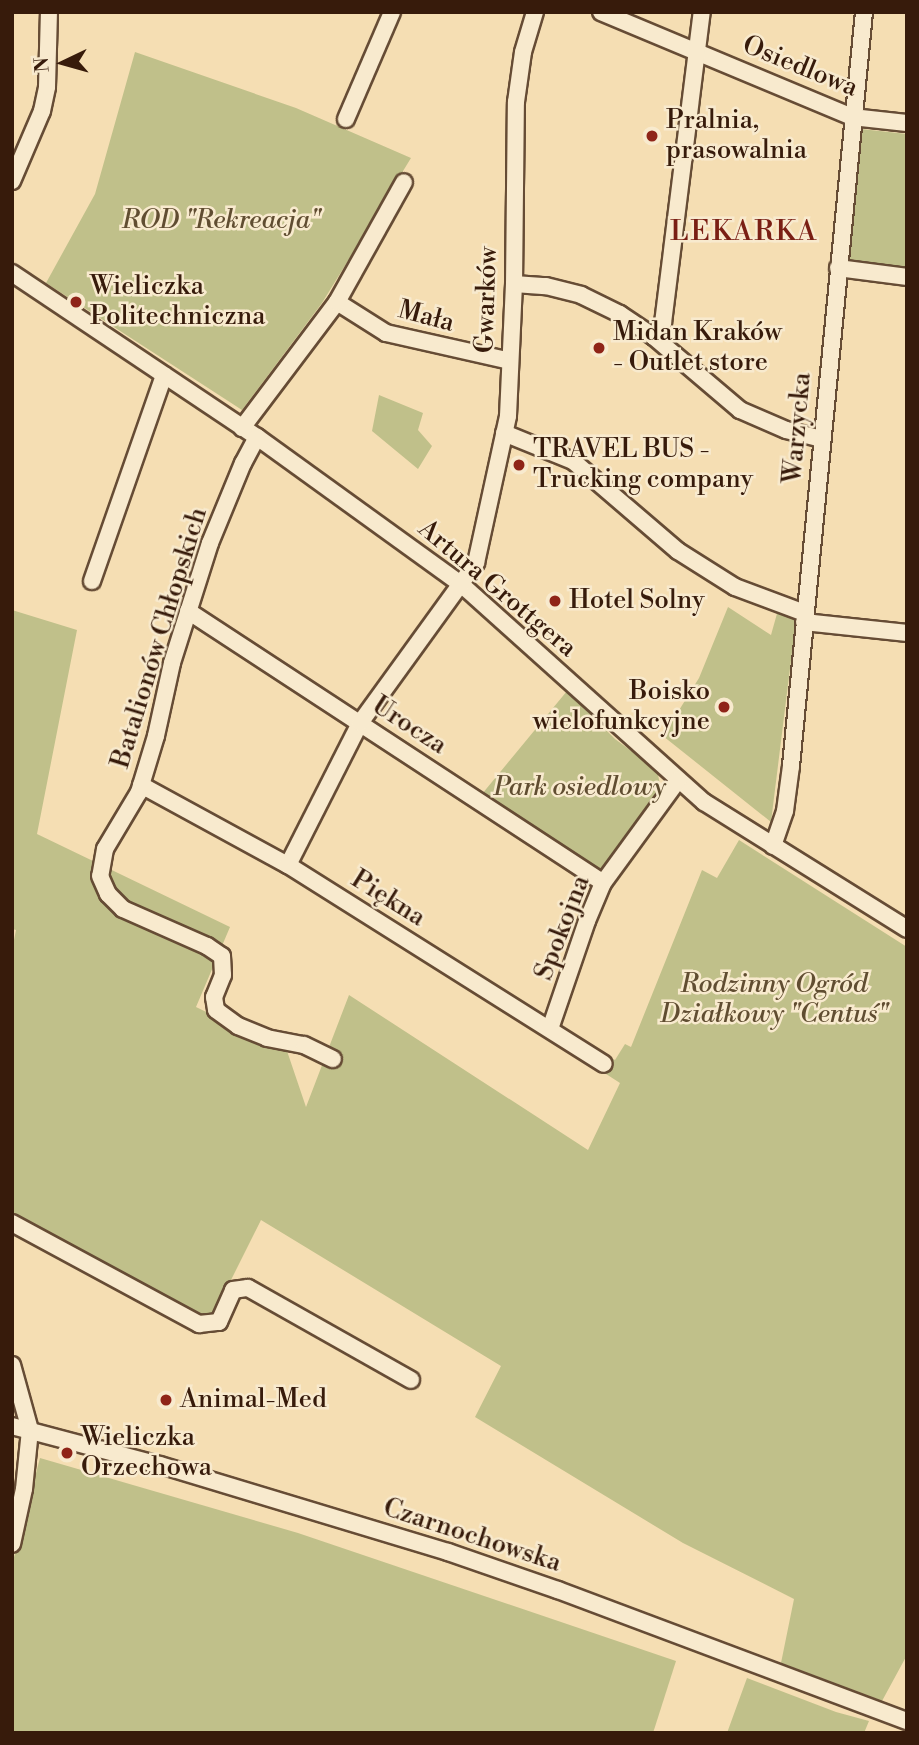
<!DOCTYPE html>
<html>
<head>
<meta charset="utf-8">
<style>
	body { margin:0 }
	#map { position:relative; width:919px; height:1745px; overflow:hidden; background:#f5deb3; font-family:"Libre Bodoni",serif }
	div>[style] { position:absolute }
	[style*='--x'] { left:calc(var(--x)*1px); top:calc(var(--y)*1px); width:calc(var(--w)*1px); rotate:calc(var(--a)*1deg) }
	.green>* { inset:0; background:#c0c08a }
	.roads { filter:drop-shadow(2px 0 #664c35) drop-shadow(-2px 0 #664c35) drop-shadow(0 2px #664c35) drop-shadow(0 -2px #664c35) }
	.minor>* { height:16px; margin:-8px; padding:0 8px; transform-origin:8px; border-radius:8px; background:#f8eace }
	.dots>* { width:19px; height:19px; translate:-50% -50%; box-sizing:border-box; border:4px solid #f8eace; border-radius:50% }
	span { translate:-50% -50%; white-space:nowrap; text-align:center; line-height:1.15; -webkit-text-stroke:5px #f8eace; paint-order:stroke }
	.street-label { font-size:26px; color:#371b0b }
	.poi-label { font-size:26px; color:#371b0b }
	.left { translate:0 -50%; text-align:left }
	.right { translate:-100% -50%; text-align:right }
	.park-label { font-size:26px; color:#604d31; font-style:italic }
	.neighbourhood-label { font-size:28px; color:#7a1f14; letter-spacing:2px }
	.frame { position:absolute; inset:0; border:14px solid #371b0b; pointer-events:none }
	.north { position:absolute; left:28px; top:28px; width:70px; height:70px; -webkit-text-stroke:5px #f8eace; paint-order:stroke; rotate:265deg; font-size:19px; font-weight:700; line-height:28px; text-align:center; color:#371b0b }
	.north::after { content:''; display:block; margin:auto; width:24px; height:32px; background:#371b0b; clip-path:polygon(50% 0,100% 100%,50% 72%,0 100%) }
</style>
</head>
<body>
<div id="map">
	<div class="green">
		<i style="clip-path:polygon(135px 52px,296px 108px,411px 158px,322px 303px,242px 410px,46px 283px,95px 194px)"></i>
		<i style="clip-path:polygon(861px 129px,907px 134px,907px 271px,849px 264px)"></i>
		<i style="clip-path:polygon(379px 395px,423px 413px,418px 430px,432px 446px,418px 469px,372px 431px)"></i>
		<i style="clip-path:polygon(728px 607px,771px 635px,778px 610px,796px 620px,771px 822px,663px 736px,699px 678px)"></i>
		<i style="clip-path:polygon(12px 610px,77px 630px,37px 834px,230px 927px,196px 1007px,287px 1051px,306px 1107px,349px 995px,588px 1150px,620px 1083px,603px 1072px,611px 1058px,615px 1060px,625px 1044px,631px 1047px,702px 870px,717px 878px,739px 840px,907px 947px,907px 1655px,882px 1701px,781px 1663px,794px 1599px,683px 1543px,475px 1417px,501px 1366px,261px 1220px,213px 1316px,196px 1319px,12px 1216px,12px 950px,16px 930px,12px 929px)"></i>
		<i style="clip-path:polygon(567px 691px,615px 739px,657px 770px,661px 789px,612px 864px,599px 870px,561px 851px,482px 794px)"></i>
		<i style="clip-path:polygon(40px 1458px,298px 1533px,676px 1661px,653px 1733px,12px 1733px,12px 1565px)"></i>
		<i style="clip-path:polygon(747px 1678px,836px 1712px,869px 1721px,864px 1733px,727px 1733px)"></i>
	</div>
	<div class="roads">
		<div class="minor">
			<i style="--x:601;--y:12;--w:272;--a:22.7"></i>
			<i style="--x:852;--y:117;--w:55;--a:6.2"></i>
			<i style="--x:346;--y:119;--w:116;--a:-66.7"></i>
			<i style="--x:12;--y:181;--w:76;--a:-66.8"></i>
			<i style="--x:42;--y:111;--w:25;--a:-78"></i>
			<i style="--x:47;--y:87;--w:75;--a:-88.5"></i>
			<i style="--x:838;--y:268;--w:70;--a:7.4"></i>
			<i style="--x:12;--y:273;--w:295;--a:33.8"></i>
			<i style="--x:257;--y:437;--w:253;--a:35.8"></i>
			<i style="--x:462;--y:585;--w:325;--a:41.9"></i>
			<i style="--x:704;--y:802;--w:239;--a:32"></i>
			<i style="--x:514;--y:284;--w:32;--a:4"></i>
			<i style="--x:546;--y:286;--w:36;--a:14"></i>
			<i style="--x:581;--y:295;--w:43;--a:26"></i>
			<i style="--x:620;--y:314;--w:41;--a:34.1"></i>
			<i style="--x:654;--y:337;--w:113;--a:40.3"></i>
			<i style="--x:740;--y:410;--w:50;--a:23.5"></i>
			<i style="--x:786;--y:430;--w:37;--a:14"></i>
			<i style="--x:337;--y:302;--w:58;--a:32.3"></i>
			<i style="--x:386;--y:333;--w:127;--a:12.7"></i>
			<i style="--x:654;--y:337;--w:17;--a:-57"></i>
			<i style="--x:663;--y:323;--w:313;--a:-82.9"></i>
			<i style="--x:242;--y:428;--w:158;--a:-53"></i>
			<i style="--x:337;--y:302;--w:137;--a:-60.8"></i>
			<i style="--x:504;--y:433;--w:74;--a:22.1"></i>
			<i style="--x:573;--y:461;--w:138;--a:40.6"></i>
			<i style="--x:678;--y:551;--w:67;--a:32.3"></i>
			<i style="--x:735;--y:587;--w:75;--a:20.4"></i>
			<i style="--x:257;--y:437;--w:30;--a:118"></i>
			<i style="--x:243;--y:463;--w:87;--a:112.4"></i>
			<i style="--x:210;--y:543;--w:126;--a:107.6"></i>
			<i style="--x:172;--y:663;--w:75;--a:102.4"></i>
			<i style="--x:156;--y:736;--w:59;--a:106.9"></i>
			<i style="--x:139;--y:792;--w:66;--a:120.8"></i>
			<i style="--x:105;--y:849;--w:27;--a:100"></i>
			<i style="--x:100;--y:876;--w:20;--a:66"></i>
			<i style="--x:108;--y:894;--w:21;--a:45"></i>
			<i style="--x:123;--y:909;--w:92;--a:23.8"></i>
			<i style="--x:207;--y:946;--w:18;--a:34"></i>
			<i style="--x:222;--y:956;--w:19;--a:87"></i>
			<i style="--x:223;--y:975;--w:24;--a:112"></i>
			<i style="--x:214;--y:997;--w:13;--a:81"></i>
			<i style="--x:216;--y:1010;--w:27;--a:36"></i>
			<i style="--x:238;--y:1026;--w:31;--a:22"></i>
			<i style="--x:267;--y:1038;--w:38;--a:11"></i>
			<i style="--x:304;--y:1045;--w:32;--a:26"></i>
			<i style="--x:92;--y:581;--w:218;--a:-70.7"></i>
			<i style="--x:188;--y:611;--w:496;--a:33.2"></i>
			<i style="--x:804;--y:622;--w:104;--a:6.1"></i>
			<i style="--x:141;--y:785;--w:167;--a:28.6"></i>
			<i style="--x:288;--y:865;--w:373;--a:32.2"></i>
			<i style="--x:773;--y:846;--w:37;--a:-71"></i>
			<i style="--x:785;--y:811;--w:45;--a:-82.4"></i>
			<i style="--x:791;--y:766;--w:758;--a:-84.47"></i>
			<i style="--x:288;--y:865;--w:159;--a:-63.1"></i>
			<i style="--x:360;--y:723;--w:198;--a:-54.1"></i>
			<i style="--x:476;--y:563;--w:150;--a:-77.7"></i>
			<i style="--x:508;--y:416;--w:132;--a:-87.4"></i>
			<i style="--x:514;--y:284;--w:182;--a:-89.4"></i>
			<i style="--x:516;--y:102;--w:50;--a:-82"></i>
			<i style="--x:523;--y:52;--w:42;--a:-73.3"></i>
			<i style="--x:550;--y:1029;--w:114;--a:-71.1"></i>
			<i style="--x:587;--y:921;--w:41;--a:-67.2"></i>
			<i style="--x:603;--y:883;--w:127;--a:-53.9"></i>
			<i style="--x:12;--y:1223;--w:213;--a:28.4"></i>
			<i style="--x:199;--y:1324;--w:20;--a:-6"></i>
			<i style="--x:219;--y:1322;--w:35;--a:-66"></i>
			<i style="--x:233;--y:1290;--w:15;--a:-8"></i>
			<i style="--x:248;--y:1288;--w:187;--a:29.4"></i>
			<i style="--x:12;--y:1365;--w:67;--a:74.5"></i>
			<i style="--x:30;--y:1430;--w:59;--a:95.8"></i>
			<i style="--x:24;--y:1489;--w:56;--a:102.3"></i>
			<i style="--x:12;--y:1426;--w:153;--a:14.8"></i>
			<i style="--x:160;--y:1465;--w:301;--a:16.8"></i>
			<i style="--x:448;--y:1552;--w:116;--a:19.1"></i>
			<i style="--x:558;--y:1590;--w:373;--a:20.6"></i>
		</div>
	</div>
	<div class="dots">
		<i style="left:652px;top:136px;background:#8f2418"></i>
		<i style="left:76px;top:302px;background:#8f2418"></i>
		<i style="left:599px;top:348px;background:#8f2418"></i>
		<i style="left:519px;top:465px;background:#8f2418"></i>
		<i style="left:555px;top:601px;background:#8f2418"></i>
		<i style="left:724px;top:707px;background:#8f2418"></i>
		<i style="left:166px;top:1400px;background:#8f2418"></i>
		<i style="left:67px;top:1453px;background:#8f2418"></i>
	</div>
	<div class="street-label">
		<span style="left:800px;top:67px;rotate:22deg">Osiedlowa</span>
		<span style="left:487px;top:300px;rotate:-88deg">Gwarków</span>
		<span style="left:426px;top:317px;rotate:15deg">Mała</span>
		<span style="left:798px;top:428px;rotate:-85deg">Warzycka</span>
		<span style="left:497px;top:589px;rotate:40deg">Artura Grottgera</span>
		<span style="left:160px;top:638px;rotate:-73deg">Batalionów Chłopskich</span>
		<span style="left:409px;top:726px;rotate:33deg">Urocza</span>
		<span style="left:388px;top:899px;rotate:32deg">Piękna</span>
		<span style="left:563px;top:928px;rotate:-69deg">Spokojna</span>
		<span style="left:472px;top:1536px;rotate:18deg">Czarnochowska</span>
	</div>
	<div class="poi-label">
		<span class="left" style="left:666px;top:136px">Pralnia,<br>prasowalnia</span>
		<span class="left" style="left:90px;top:302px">Wieliczka<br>Politechniczna</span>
		<span class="left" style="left:613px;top:348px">Midan Kraków<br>- Outlet store</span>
		<span class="left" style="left:533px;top:465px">TRAVEL BUS -<br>Trucking company</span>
		<span class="left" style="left:569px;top:601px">Hotel Solny</span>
		<span class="right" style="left:710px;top:707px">Boisko<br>wielofunkcyjne</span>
		<span class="left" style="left:180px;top:1400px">Animal-Med</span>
		<span class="left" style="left:81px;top:1453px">Wieliczka<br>Orzechowa</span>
	</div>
	<div class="park-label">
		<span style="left:221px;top:221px">ROD "Rekreacja"</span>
		<span style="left:580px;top:788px">Park osiedlowy</span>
		<span style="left:774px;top:1000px">Rodzinny Ogród<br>Działkowy "Centuś"</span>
	</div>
	<div class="neighbourhood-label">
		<span style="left:744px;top:232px">LEKARKA</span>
	</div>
	<div class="frame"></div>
	<div class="north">N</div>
</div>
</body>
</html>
